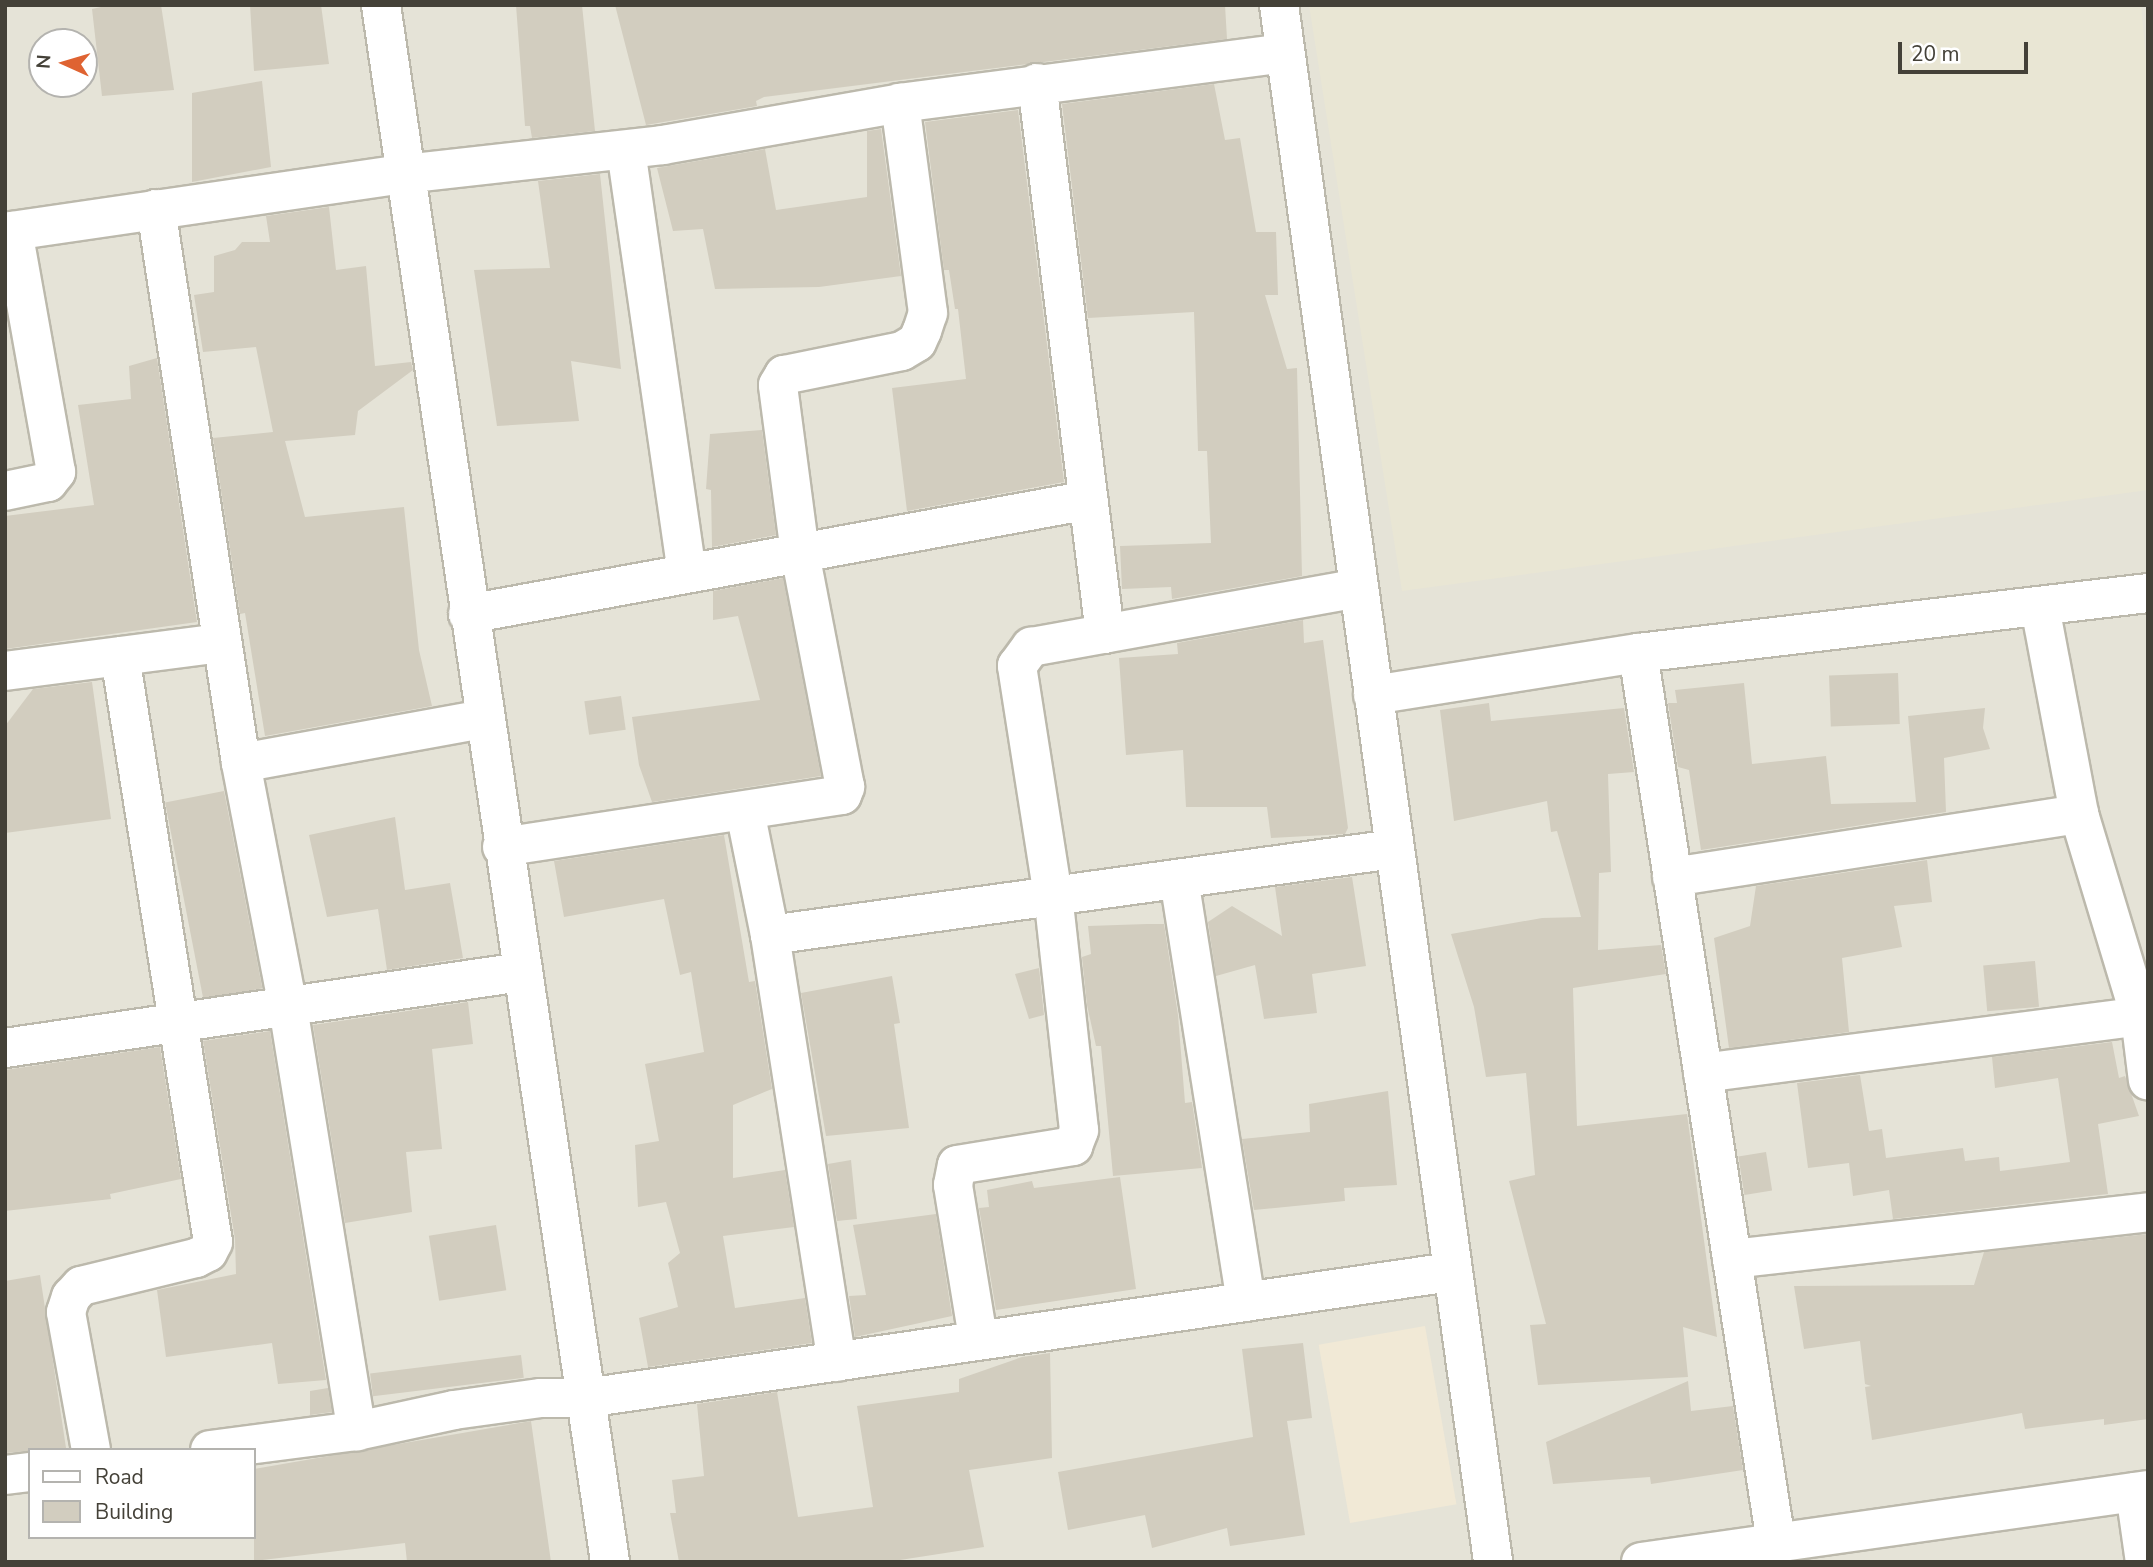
<!DOCTYPE html>
<html>
<head>
<meta charset="utf-8">
<style>
	body { margin:0 }
	#map { position:relative; width:2153px; height:1567px; overflow:hidden; background:#f2f0e8; font-family:"Nunito Sans",sans-serif }
	div>[style] { position:absolute }
	[style*='--x'] { left:calc(var(--x)*1px); top:calc(var(--y)*1px); width:calc(var(--w)*1px); rotate:calc(var(--a)*1deg) }
	.residential>* { inset:0; background:#e5e3d7 }
	.commercial>* { inset:0; background:#f1e9d6; transform-origin:0 0 }
	.education>* { inset:0; background:#e9e6d4 }
	.building>* { inset:0; background:#d2cdbf; transform-origin:0 0 }
	.roads { filter:drop-shadow(2px 0 #bcb9ac) drop-shadow(-2px 0 #bcb9ac) drop-shadow(0 2px #bcb9ac) drop-shadow(0 -2px #bcb9ac) }
	.minor>* { height:38px; margin:-19px; padding:0 19px; transform-origin:19px; border-radius:19px; background:#fff }
	span { translate:-50% -50%; white-space:nowrap; text-align:center; line-height:1.15; -webkit-text-stroke:6px #fff; paint-order:stroke }
	.frame { position:absolute; inset:0; border:7px solid #444138; pointer-events:none }
	.legend { position:absolute; left:28px; top:1448px; width:228px; height:91px; box-sizing:border-box; background:#fff; border:2px solid #b4b3af; margin:0; padding:9px 12px; list-style:none; font-size:21px; color:#444138 }
	.legend li { display:flex; align-items:center; gap:14px; height:35px }
	.legend b { width:35px; border:2px solid #b4b3af }
	.north { position:absolute; left:28px; top:28px; width:70px; height:70px; box-sizing:border-box; background:#fff; border:2px solid #b4b3af; border-radius:50%; rotate:274deg; font-size:19px; font-weight:700; line-height:28px; text-align:center; color:#444138 }
	.north::after { content:''; display:block; margin:auto; width:24px; height:32px; background:#df6332; clip-path:polygon(50% 0,100% 100%,50% 72%,0 100%) }
	.scale { position:absolute; left:1898px; top:42px; width:130px; height:32px; box-sizing:border-box; border:4px solid #444138; border-top:0; padding-left:9px; font-size:21px; line-height:24px; white-space:nowrap; color:#444138; -webkit-text-stroke:5px #fff; paint-order:stroke }
</style>
</head>
<body>
<div id="map">
	<div class="residential">
		<i style="clip-path:polygon(evenodd,5px 5px,2148px 5px,2148px 1562px,5px 1562px,5px 5px,42px 42px,84px 42px,84px 84px,42px 84px,42px 42px,5px 5px,30px 1450px,254px 1450px,254px 1537px,30px 1537px,30px 1450px)"></i>
	</div>
	<div class="commercial">
		<i style="left:1425px;top:1326px;width:181px;height:108px;rotate:80deg"></i>
	</div>
	<div class="education">
		<i style="clip-path:polygon(1309px 5px,2141px 5px,2148px 82px,2148px 490px,1402px 591px)"></i>
	</div>
	<div class="building">
		<i style="clip-path:polygon(110px 5px,161px 5px,174px 90px,102px 96px,92px 9px)"></i>
		<i style="clip-path:polygon(250px 5px,321px 5px,329px 64px,254px 71px)"></i>
		<i style="clip-path:polygon(516px 5px,582px 5px,595px 131px,532px 138px,530px 126px,525px 126px)"></i>
		<i style="clip-path:polygon(615px 5px,1225px 5px,1227px 39px,764px 97px,756px 101px,757px 106px,646px 125px)"></i>
		<i style="clip-path:polygon(262px 81px,271px 167px,192px 182px,192px 93px)"></i>
		<i style="clip-path:polygon(1214px 84px,1225px 140px,1240px 138px,1256px 232px,1276px 232px,1278px 295px,1265px 295px,1287px 369px,1297px 368px,1302px 576px,1172px 599px,1171px 587px,1122px 589px,1120px 546px,1211px 543px,1207px 451px,1198px 451px,1194px 312px,1088px 318px,1062px 104px)"></i>
		<i style="clip-path:polygon(1018px 110px,1064px 482px,907px 511px,892px 388px,966px 379px,958px 309px,955px 309px,949px 270px,944px 270px,925px 122px)"></i>
		<i style="clip-path:polygon(881px 129px,901px 276px,819px 287px,715px 289px,703px 229px,673px 231px,657px 168px,765px 149px,776px 210px,867px 197px,867px 131px)"></i>
		<i style="clip-path:polygon(600px 174px,621px 369px,571px 361px,579px 421px,497px 426px,474px 270px,550px 268px,538px 181px)"></i>
		<i style="clip-path:polygon(329px 207px,336px 270px,366px 266px,375px 366px,411px 362px,413px 370px,358px 411px,355px 435px,285px 441px,305px 517px,404px 507px,419px 650px,432px 706px,265px 736px,245px 613px,240px 614px,213px 438px,273px 432px,256px 347px,203px 352px,194px 295px,214px 292px,214px 256px,235px 250px,242px 242px,270px 242px,266px 216px)"></i>
		<i style="clip-path:polygon(157px 358px,197px 622px,5px 649px,5px 516px,94px 505px,78px 405px,131px 399px,129px 366px)"></i>
		<i style="clip-path:polygon(762px 430px,776px 535px,712px 547px,711px 490px,706px 489px,710px 434px)"></i>
		<i style="clip-path:polygon(783px 578px,821px 776px,652px 802px,639px 765px,632px 717px,760px 700px,738px 616px,713px 620px,713px 591px)"></i>
		<i style="clip-path:polygon(1303px 620px,1304px 643px,1323px 640px,1348px 828px,1345px 834px,1271px 838px,1267px 807px,1186px 807px,1183px 750px,1126px 755px,1119px 658px,1178px 654px,1177px 643px)"></i>
		<i style="left:1898px;top:673px;width:51px;height:69px;rotate:88deg"></i>
		<i style="clip-path:polygon(92px 682px,111px 819px,5px 833px,5px 726px,33px 689px)"></i>
		<i style="clip-path:polygon(1744px 683px,1752px 764px,1826px 756px,1831px 804px,1916px 802px,1908px 716px,1985px 708px,1983px 728px,1990px 749px,1944px 758px,1946px 812px,1701px 850px,1689px 770px,1678px 767px,1668px 703px,1677px 703px,1675px 690px)"></i>
		<i style="left:621px;top:696px;width:34px;height:37px;rotate:82deg"></i>
		<i style="clip-path:polygon(1489px 703px,1491px 721px,1624px 708px,1634px 772px,1608px 774px,1611px 872px,1599px 873px,1598px 950px,1661px 945px,1666px 974px,1573px 988px,1577px 1126px,1687px 1114px,1717px 1337px,1683px 1327px,1688px 1377px,1538px 1385px,1530px 1325px,1546px 1324px,1509px 1181px,1535px 1175px,1526px 1073px,1486px 1077px,1474px 1007px,1451px 934px,1542px 918px,1581px 917px,1557px 831px,1551px 832px,1547px 801px,1454px 821px,1440px 710px)"></i>
		<i style="left:224px;top:791px;width:201px;height:60px;rotate:79deg"></i>
		<i style="clip-path:polygon(395px 817px,405px 890px,450px 883px,463px 958px,387px 970px,378px 909px,327px 917px,309px 835px)"></i>
		<i style="clip-path:polygon(724px 835px,749px 982px,755px 981px,772px 1089px,733px 1105px,733px 1178px,785px 1170px,794px 1227px,723px 1236px,735px 1308px,805px 1298px,812px 1343px,648px 1367px,639px 1318px,678px 1307px,668px 1263px,680px 1253px,666px 1202px,638px 1207px,635px 1145px,659px 1141px,645px 1064px,704px 1052px,691px 972px,680px 975px,664px 899px,564px 917px,554px 861px)"></i>
		<i style="clip-path:polygon(1927px 860px,1932px 902px,1894px 906px,1902px 947px,1842px 958px,1849px 1032px,1729px 1048px,1714px 938px,1750px 926px,1756px 886px)"></i>
		<i style="clip-path:polygon(1352px 877px,1366px 966px,1312px 974px,1317px 1013px,1264px 1019px,1255px 965px,1216px 976px,1208px 922px,1232px 906px,1282px 936px,1275px 887px)"></i>
		<i style="clip-path:polygon(1147px 924px,1164px 924px,1178px 1015px,1185px 1103px,1192px 1102px,1202px 1168px,1113px 1176px,1101px 1046px,1096px 1046px,1087px 1005px,1082px 957px,1091px 954px,1088px 926px)"></i>
		<i style="left:2035px;top:961px;width:46px;height:52px;rotate:85deg"></i>
		<i style="clip-path:polygon(1039px 968px,1044px 1015px,1029px 1019px,1015px 974px)"></i>
		<i style="clip-path:polygon(892px 976px,900px 1023px,894px 1024px,909px 1128px,826px 1136px,801px 993px)"></i>
		<i style="clip-path:polygon(468px 1002px,473px 1044px,432px 1049px,442px 1149px,406px 1152px,412px 1212px,345px 1223px,313px 1025px)"></i>
		<i style="clip-path:polygon(270px 1031px,326px 1380px,278px 1384px,272px 1343px,166px 1357px,157px 1290px,236px 1274px,235px 1239px,203px 1041px)"></i>
		<i style="clip-path:polygon(2112px 1042px,2119px 1078px,2125px 1076px,2139px 1116px,2098px 1124px,2108px 1194px,1893px 1219px,1889px 1190px,1853px 1196px,1849px 1163px,1808px 1168px,1797px 1083px,1860px 1075px,1869px 1131px,1882px 1129px,1886px 1158px,1963px 1148px,1965px 1161px,1999px 1157px,2000px 1171px,2070px 1162px,2058px 1078px,1995px 1088px,1992px 1057px)"></i>
		<i style="clip-path:polygon(160px 1047px,181px 1179px,110px 1194px,111px 1199px,5px 1211px,5px 1070px)"></i>
		<i style="clip-path:polygon(1388px 1091px,1397px 1185px,1344px 1188px,1345px 1201px,1254px 1210px,1242px 1139px,1310px 1132px,1309px 1104px)"></i>
		<i style="left:1766px;top:1152px;width:39px;height:28px;rotate:81deg"></i>
		<i style="clip-path:polygon(851px 1160px,857px 1219px,837px 1221px,828px 1164px)"></i>
		<i style="clip-path:polygon(1120px 1177px,1136px 1289px,996px 1310px,979px 1208px,989px 1207px,987px 1190px,1032px 1181px,1034px 1188px)"></i>
		<i style="clip-path:polygon(936px 1214px,952px 1316px,855px 1337px,849px 1296px,866px 1295px,853px 1225px)"></i>
		<i style="left:496px;top:1225px;width:66px;height:68px;rotate:81deg"></i>
		<i style="clip-path:polygon(2148px 1234px,2148px 1419px,2104px 1425px,2104px 1419px,2025px 1429px,2022px 1413px,1872px 1440px,1865px 1387px,1871px 1386px,1865px 1384px,1860px 1341px,1804px 1349px,1794px 1286px,1974px 1285px,1984px 1252px)"></i>
		<i style="clip-path:polygon(40px 1275px,66px 1448px,5px 1453px,5px 1281px)"></i>
		<i style="clip-path:polygon(1303px 1343px,1312px 1418px,1287px 1421px,1305px 1535px,1230px 1546px,1227px 1528px,1152px 1548px,1145px 1515px,1068px 1530px,1058px 1472px,1253px 1437px,1242px 1349px)"></i>
		<i style="clip-path:polygon(1050px 1353px,1052px 1458px,969px 1470px,984px 1547px,887px 1562px,679px 1562px,670px 1513px,676px 1513px,672px 1480px,704px 1476px,697px 1404px,777px 1392px,798px 1517px,873px 1507px,857px 1406px,959px 1392px,959px 1379px,1022px 1357px)"></i>
		<i style="left:521px;top:1355px;width:23px;height:152px;rotate:83deg"></i>
		<i style="clip-path:polygon(1688px 1381px,1691px 1411px,1733px 1406px,1743px 1470px,1651px 1484px,1650px 1477px,1553px 1484px,1546px 1442px)"></i>
		<i style="clip-path:polygon(328px 1388px,332px 1412px,310px 1415px,310px 1391px)"></i>
		<i style="clip-path:polygon(531px 1421px,551px 1562px,407px 1562px,405px 1543px,254px 1561px,254px 1469px)"></i>
	</div>
	<div class="roads">
		<div class="minor">
			<i style="--x:381;--y:5;--w:1574;--a:81.63"></i>
			<i style="--x:1279;--y:5;--w:1572;--a:82.17"></i>
			<i style="--x:1037;--y:83;--w:555;--a:82.96"></i>
			<i style="--x:626;--y:150;--w:427;--a:81.8"></i>
			<i style="--x:156;--y:209;--w:560;--a:81.28"></i>
			<i style="--x:241;--y:763;--w:248;--a:79.1"></i>
			<i style="--x:288;--y:1007;--w:430;--a:80.8"></i>
			<i style="--x:5;--y:232;--w:403;--a:-8.3"></i>
			<i style="--x:404;--y:174;--w:261;--a:-6.4"></i>
			<i style="--x:663;--y:145;--w:241;--a:-10"></i>
			<i style="--x:900;--y:103;--w:388;--a:-7.4"></i>
			<i style="--x:5;--y:491;--w:44;--a:-11.8"></i>
			<i style="--x:48;--y:482;--w:13;--a:-51"></i>
			<i style="--x:56;--y:472;--w:245;--a:-100.1"></i>
			<i style="--x:2040;--y:607;--w:211;--a:79.3"></i>
			<i style="--x:2079;--y:814;--w:211;--a:73.2"></i>
			<i style="--x:2140;--y:1016;--w:65;--a:83"></i>
			<i style="--x:468;--y:614;--w:631;--a:-10.4"></i>
			<i style="--x:1638;--y:653;--w:900;--a:81.18"></i>
			<i style="--x:5;--y:671;--w:219;--a:-7.4"></i>
			<i style="--x:1373;--y:695;--w:268;--a:-9"></i>
			<i style="--x:1638;--y:653;--w:514;--a:-6.71"></i>
			<i style="--x:241;--y:763;--w:246;--a:-10.3"></i>
			<i style="--x:745;--y:811;--w:126;--a:78.6"></i>
			<i style="--x:770;--y:935;--w:432;--a:81.1"></i>
			<i style="--x:502;--y:847;--w:344;--a:-8.7"></i>
			<i style="--x:842;--y:795;--w:9;--a:-69"></i>
			<i style="--x:845;--y:787;--w:238;--a:-100.9"></i>
			<i style="--x:800;--y:553;--w:169;--a:-97.5"></i>
			<i style="--x:778;--y:385;--w:12;--a:-59"></i>
			<i style="--x:784;--y:375;--w:120;--a:-11.5"></i>
			<i style="--x:902;--y:351;--w:17;--a:-31"></i>
			<i style="--x:917;--y:342;--w:12;--a:-66"></i>
			<i style="--x:922;--y:331;--w:19;--a:-72"></i>
			<i style="--x:928;--y:313;--w:212;--a:-97.6"></i>
			<i style="--x:1672;--y:877;--w:412;--a:-8.8"></i>
			<i style="--x:1179;--y:879;--w:428;--a:81"></i>
			<i style="--x:770;--y:935;--w:630;--a:-7.85"></i>
			<i style="--x:5;--y:1048;--w:522;--a:-8.38"></i>
			<i style="--x:1703;--y:1073;--w:449;--a:-7.4"></i>
			<i style="--x:1732;--y:1259;--w:419;--a:-6.4"></i>
			<i style="--x:978;--y:1338;--w:155;--a:-99.3"></i>
			<i style="--x:953;--y:1185;--w:20;--a:-79"></i>
			<i style="--x:957;--y:1165;--w:118;--a:-9.3"></i>
			<i style="--x:1073;--y:1146;--w:17;--a:-69"></i>
			<i style="--x:1079;--y:1130;--w:235;--a:-96.3"></i>
			<i style="--x:1053;--y:896;--w:233;--a:-98.9"></i>
			<i style="--x:1017;--y:666;--w:24;--a:-54"></i>
			<i style="--x:1031;--y:647;--w:332;--a:-10.2"></i>
			<i style="--x:91;--y:1450;--w:140;--a:-100.3"></i>
			<i style="--x:66;--y:1312;--w:16;--a:-72"></i>
			<i style="--x:71;--y:1297;--w:15;--a:-48"></i>
			<i style="--x:81;--y:1286;--w:118;--a:-13.7"></i>
			<i style="--x:196;--y:1258;--w:13;--a:-27"></i>
			<i style="--x:208;--y:1252;--w:11;--a:-63"></i>
			<i style="--x:213;--y:1242;--w:593;--a:-99.02"></i>
			<i style="--x:210;--y:1450;--w:148;--a:-7.4"></i>
			<i style="--x:357;--y:1431;--w:99;--a:-12.2"></i>
			<i style="--x:454;--y:1410;--w:88;--a:-7.9"></i>
			<i style="--x:541;--y:1398;--w:45;--a:0"></i>
			<i style="--x:586;--y:1398;--w:874;--a:-8.29"></i>
			<i style="--x:5;--y:1475;--w:25;--a:-7"></i>
			<i style="--x:2135;--y:1492;--w:71;--a:81.9"></i>
			<i style="--x:1641;--y:1562;--w:512;--a:-8.08"></i>
		</div>
	</div>
	<div class="frame"></div>
	<ul class="legend">
	<li><b style="height:9px;background:#fff"></b>Road</li>
	<li><b style="height:19px;background:#d2cdbf"></b>Building</li>
	</ul>
	<div class="north">N</div>
	<div class="scale">20 m</div>
</div>
</body>
</html>
